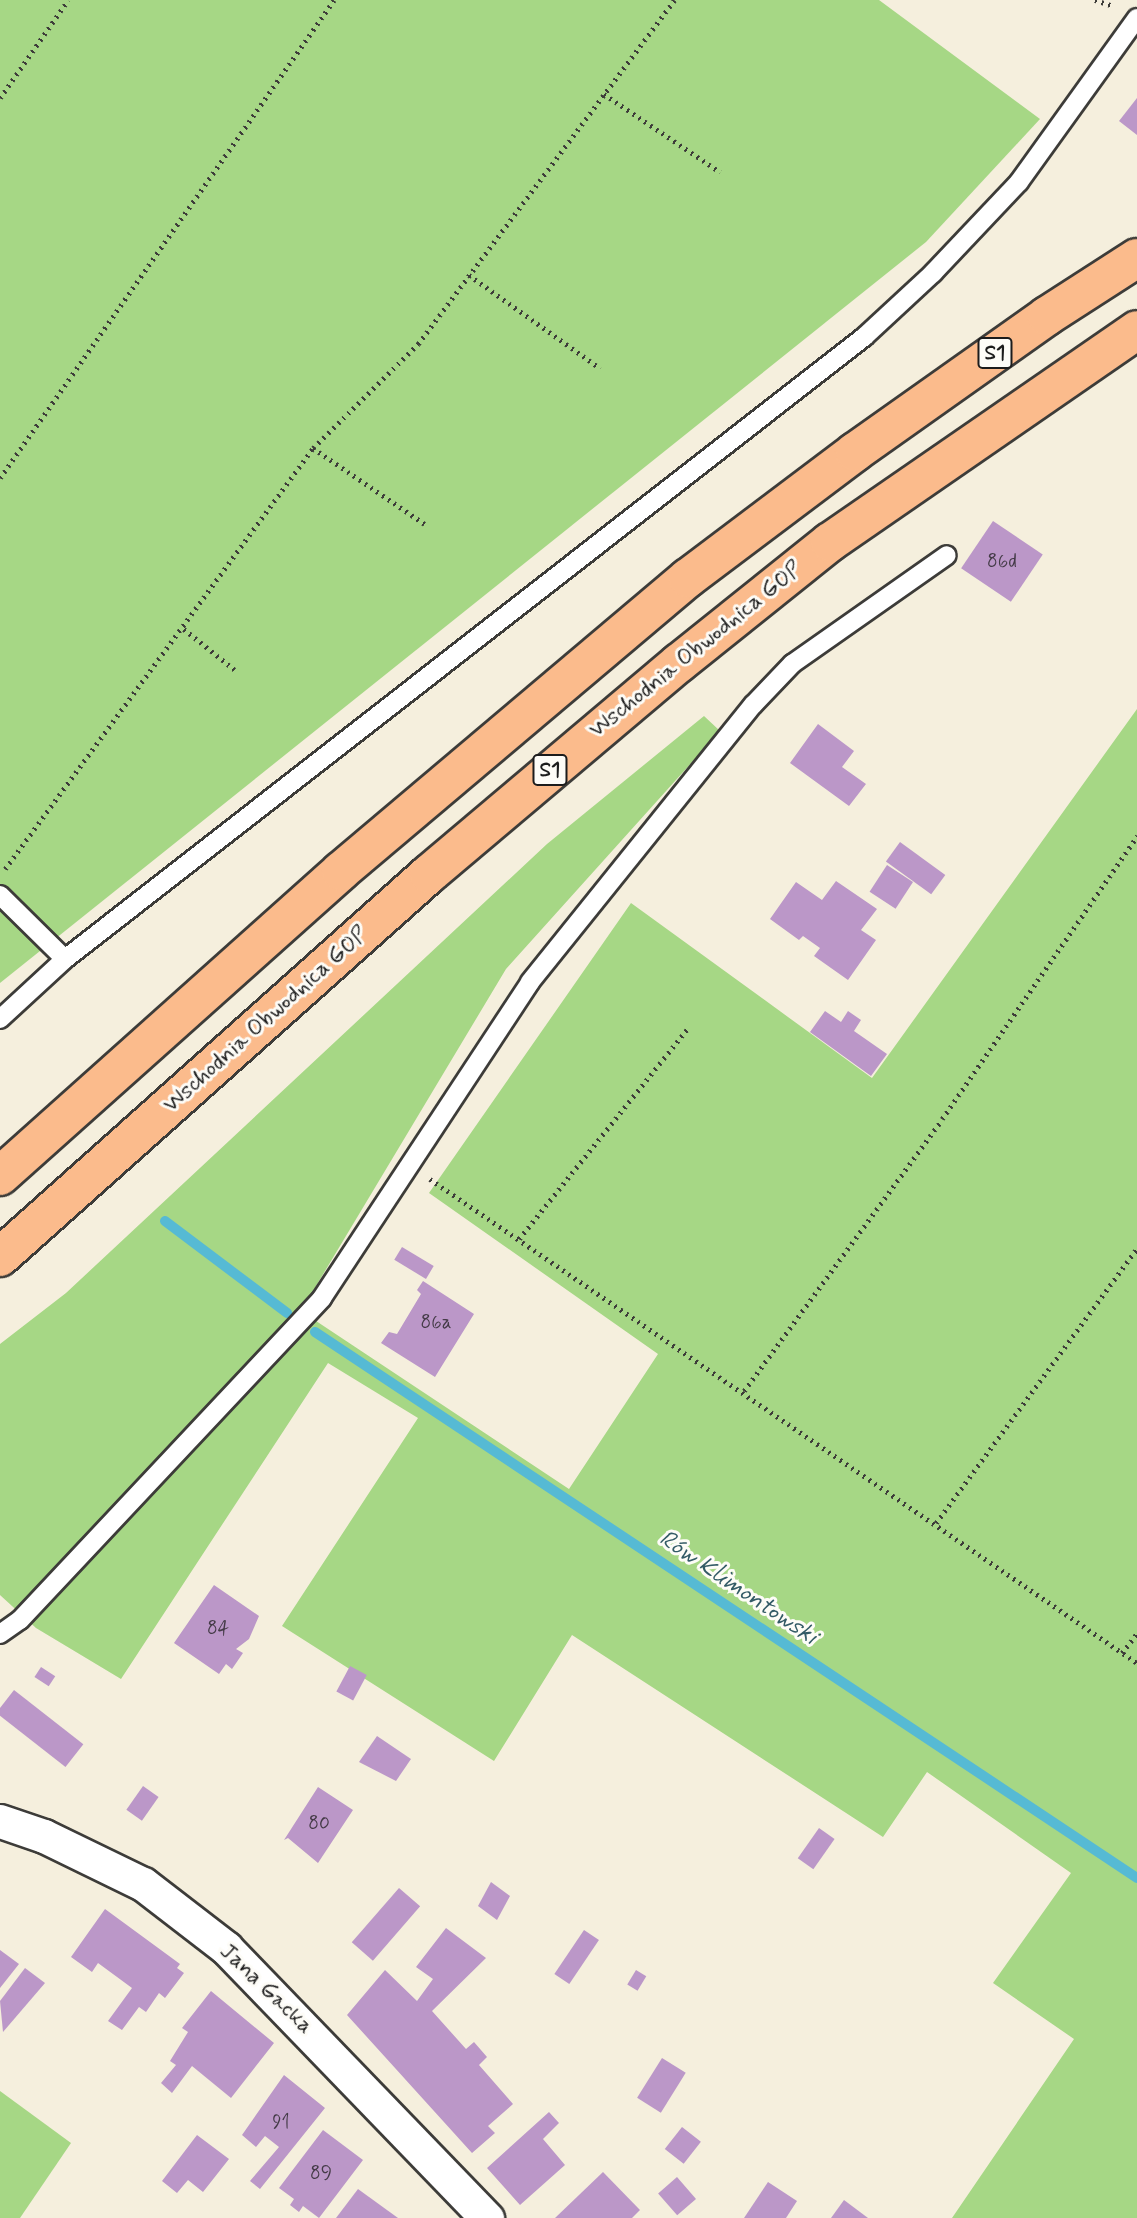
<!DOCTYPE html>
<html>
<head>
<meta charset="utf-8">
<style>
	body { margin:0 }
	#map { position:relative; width:1137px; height:2218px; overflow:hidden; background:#f5efdd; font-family:Mynerve,sans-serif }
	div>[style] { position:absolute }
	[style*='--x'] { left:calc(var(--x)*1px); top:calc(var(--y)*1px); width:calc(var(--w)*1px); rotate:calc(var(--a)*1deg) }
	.green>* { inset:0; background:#a6d785 }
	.stream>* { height:10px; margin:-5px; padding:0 5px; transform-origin:5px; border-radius:5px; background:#56bad4 }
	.building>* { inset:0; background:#bb97c8; transform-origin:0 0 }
	.path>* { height:4.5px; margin-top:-2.25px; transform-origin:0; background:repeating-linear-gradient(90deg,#3d3c39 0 2px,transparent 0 7px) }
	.roads { filter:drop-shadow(2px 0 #3d3c39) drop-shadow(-2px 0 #3d3c39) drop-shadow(0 2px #3d3c39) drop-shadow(0 -2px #3d3c39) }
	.lane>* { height:18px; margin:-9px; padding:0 9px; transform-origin:9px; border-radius:9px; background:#fff }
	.street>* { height:33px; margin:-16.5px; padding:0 16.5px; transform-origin:16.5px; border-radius:16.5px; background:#fff }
	.highway>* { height:38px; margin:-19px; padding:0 19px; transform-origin:19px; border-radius:19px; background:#fbbb8c }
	span { translate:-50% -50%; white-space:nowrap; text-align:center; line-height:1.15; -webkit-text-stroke:6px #fdfcf7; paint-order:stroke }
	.number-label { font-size:19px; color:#443b47 }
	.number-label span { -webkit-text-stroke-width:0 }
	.shield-label span { padding:2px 5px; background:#fdfcf7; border:2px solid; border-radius:5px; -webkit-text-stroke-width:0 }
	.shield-label { font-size:21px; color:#1c1c1c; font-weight:700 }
	.street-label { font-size:23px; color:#1c1c1c }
	.water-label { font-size:24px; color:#335b66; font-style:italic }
</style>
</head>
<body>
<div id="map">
	<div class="green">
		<i style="clip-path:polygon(0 0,879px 0,1040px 119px,926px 242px,0 983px)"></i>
		<i style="clip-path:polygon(1137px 709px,1137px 2218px,952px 2218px,1074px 2039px,993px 1983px,1071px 1873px,927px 1772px,883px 1837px,572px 1635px,494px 1761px,282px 1626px,418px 1418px,328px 1363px,121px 1679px,36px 1628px,0 1595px,0 1344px,66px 1293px,547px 844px,704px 716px,720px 731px,506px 969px,301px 1311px,569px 1489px,658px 1354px,429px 1193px,631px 903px,872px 1078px)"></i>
		<i style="clip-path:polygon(0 2091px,71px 2143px,20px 2218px,0 2218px)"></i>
	</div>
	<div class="stream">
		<i style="--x:165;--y:1221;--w:153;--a:37"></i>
		<i style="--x:315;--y:1332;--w:987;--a:33.59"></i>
	</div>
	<div class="building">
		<i style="clip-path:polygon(1137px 98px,1137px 135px,1119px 121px)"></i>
		<i style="left:993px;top:521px;width:60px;height:57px;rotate:34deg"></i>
		<i style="clip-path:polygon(818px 724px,854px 751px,842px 767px,866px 784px,849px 806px,790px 763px)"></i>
		<i style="left:900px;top:842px;width:56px;height:24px;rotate:36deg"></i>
		<i style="left:887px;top:865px;width:31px;height:32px;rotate:33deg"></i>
		<i style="clip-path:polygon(836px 881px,877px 909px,861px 930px,876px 940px,848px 980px,814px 956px,820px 948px,803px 936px,799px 940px,770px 919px,796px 882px,822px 900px)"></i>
		<i style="clip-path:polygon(825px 1011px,841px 1022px,848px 1011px,861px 1020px,854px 1031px,887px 1054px,871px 1076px,810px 1032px)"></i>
		<i style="left:402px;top:1247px;width:37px;height:15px;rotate:31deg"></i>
		<i style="clip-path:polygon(423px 1281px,474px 1314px,435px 1377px,381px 1343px,389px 1332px,397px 1334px,421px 1294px,417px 1290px)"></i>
		<i style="clip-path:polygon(214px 1585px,259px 1616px,249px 1639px,236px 1649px,243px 1653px,232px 1669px,226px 1664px,219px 1674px,174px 1643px)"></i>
		<i style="left:350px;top:1666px;width:19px;height:29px;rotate:28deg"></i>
		<i style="left:41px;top:1667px;width:17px;height:12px;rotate:33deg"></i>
		<i style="left:14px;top:1690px;width:88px;height:29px;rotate:38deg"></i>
		<i style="clip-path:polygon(377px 1736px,411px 1759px,396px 1781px,359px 1762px)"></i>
		<i style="left:143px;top:1786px;width:19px;height:29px;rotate:35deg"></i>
		<i style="clip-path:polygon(318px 1787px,353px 1810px,318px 1863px,288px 1838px,284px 1840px)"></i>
		<i style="left:819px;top:1828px;width:19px;height:37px;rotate:35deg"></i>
		<i style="clip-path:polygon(491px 1882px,510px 1896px,497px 1920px,478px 1906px)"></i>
		<i style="left:399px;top:1888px;width:28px;height:72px;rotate:41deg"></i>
		<i style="clip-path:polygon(105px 1909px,180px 1964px,177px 1968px,184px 1973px,165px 1998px,159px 1993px,146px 2012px,139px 2007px,122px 2030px,108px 2021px,132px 1988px,98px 1963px,92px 1972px,71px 1957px)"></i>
		<i style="clip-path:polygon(446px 1928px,486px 1958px,432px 2011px,466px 2049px,474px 2042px,487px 2057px,479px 2065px,513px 2104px,488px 2126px,495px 2133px,472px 2153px,347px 2015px,385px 1970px,417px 2001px,433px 1979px,416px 1967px)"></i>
		<i style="left:584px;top:1930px;width:18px;height:53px;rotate:34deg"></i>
		<i style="clip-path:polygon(0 1950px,19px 1964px,0 1988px)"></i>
		<i style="clip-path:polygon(25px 1968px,45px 1983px,3px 2032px,0 2001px)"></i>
		<i style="left:636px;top:1970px;width:12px;height:17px;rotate:31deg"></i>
		<i style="clip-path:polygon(211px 1991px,274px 2043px,231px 2098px,192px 2066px,172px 2093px,161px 2083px,176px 2065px,170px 2061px,188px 2032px,182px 2028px)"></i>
		<i style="left:662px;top:2058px;width:28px;height:47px;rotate:32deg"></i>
		<i style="clip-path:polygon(284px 2075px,325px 2108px,260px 2189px,250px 2181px,279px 2147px,265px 2136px,256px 2147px,242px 2135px)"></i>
		<i style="clip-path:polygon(549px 2112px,559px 2123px,543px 2139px,565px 2165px,520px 2205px,487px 2168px)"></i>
		<i style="left:682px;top:2127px;width:24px;height:28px;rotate:38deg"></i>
		<i style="clip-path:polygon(323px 2130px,363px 2160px,319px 2218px,303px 2206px,299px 2212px,290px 2205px,294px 2199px,279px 2188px)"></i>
		<i style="clip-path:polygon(197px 2135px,229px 2159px,203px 2192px,188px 2180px,177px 2193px,162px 2181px)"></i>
		<i style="clip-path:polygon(603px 2172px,640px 2210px,632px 2218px,555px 2218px)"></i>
		<i style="left:677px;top:2177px;width:29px;height:25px;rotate:49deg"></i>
		<i style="clip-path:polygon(768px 2182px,797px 2201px,786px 2218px,744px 2218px)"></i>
		<i style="clip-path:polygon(358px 2189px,398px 2218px,336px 2218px)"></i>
		<i style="clip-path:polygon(844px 2200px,868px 2218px,831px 2218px)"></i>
	</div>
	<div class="path">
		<i style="--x:1095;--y:0;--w:20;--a:18"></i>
		<i style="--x:604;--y:94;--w:140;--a:33.9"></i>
		<i style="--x:0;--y:98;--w:119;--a:-55.2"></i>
		<i style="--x:469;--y:275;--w:161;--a:35.4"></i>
		<i style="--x:313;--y:448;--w:135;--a:34.2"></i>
		<i style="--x:0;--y:478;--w:583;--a:-55.06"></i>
		<i style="--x:184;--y:629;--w:65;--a:38.8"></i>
		<i style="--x:5;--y:869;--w:522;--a:-53.81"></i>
		<i style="--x:313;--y:448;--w:148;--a:-44.7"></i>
		<i style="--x:418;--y:344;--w:429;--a:-53.3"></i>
		<i style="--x:430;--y:1179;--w:857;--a:34.39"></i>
		<i style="--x:519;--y:1239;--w:269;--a:-51.3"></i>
		<i style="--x:744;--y:1391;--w:336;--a:-53.9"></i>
		<i style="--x:942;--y:1119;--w:344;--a:-55.4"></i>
		<i style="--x:936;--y:1523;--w:341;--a:-53.8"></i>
		<i style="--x:1122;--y:1653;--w:25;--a:-53"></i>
	</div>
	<div class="roads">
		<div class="lane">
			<i style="--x:0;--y:895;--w:91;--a:44.6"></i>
			<i style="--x:0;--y:1019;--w:88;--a:-42.7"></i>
			<i style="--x:65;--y:959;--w:1013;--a:-37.9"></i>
			<i style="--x:864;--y:337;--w:94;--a:-42.8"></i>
			<i style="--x:933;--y:273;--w:125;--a:-46.6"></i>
			<i style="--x:1019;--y:182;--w:202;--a:-54.3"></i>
			<i style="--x:0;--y:1634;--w:24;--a:-35"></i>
			<i style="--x:20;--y:1620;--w:441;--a:-46.8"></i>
			<i style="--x:322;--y:1298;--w:378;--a:-56.6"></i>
			<i style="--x:530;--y:982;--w:356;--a:-51.2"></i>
			<i style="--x:753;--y:705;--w:57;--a:-46.4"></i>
			<i style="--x:792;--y:664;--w:189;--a:-35.1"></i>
		</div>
		<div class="street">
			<i style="--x:0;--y:1821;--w:46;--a:18.8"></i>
			<i style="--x:44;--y:1836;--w:110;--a:25.9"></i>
			<i style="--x:143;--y:1884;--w:105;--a:37.6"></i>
			<i style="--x:226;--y:1948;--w:376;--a:46"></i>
		</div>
		<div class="highway">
			<i style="--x:0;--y:1176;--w:457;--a:-41.8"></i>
			<i style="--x:341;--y:871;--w:454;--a:-40.2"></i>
			<i style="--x:688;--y:578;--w:209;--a:-37"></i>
			<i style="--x:855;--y:452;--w:235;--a:-35.3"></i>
			<i style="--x:1047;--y:316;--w:107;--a:-32.8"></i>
			<i style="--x:0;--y:1257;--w:575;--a:-41.76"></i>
			<i style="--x:429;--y:874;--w:327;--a:-40.2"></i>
			<i style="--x:679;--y:663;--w:193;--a:-38.7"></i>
			<i style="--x:830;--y:542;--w:373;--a:-34.6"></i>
		</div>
	</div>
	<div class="number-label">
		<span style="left:1002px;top:562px">86d</span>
		<span style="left:436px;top:1323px">86a</span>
		<span style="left:218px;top:1629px">84</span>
		<span style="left:319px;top:1824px">80</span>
		<span style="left:281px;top:2123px">91</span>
		<span style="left:321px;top:2174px">89</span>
	</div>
	<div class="shield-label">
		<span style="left:995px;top:353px">S1</span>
		<span style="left:550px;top:770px">S1</span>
	</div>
	<div class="street-label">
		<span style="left:696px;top:650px;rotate:-39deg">Wschodnia Obwodnica GOP</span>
		<span style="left:266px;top:1020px;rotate:-42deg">Wschodnia Obwodnica GOP</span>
		<span style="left:266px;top:1989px;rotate:44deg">Jana Gacka</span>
	</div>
	<div class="water-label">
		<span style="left:738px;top:1588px;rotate:34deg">Rów Klimontowski</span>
	</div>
</div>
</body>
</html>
